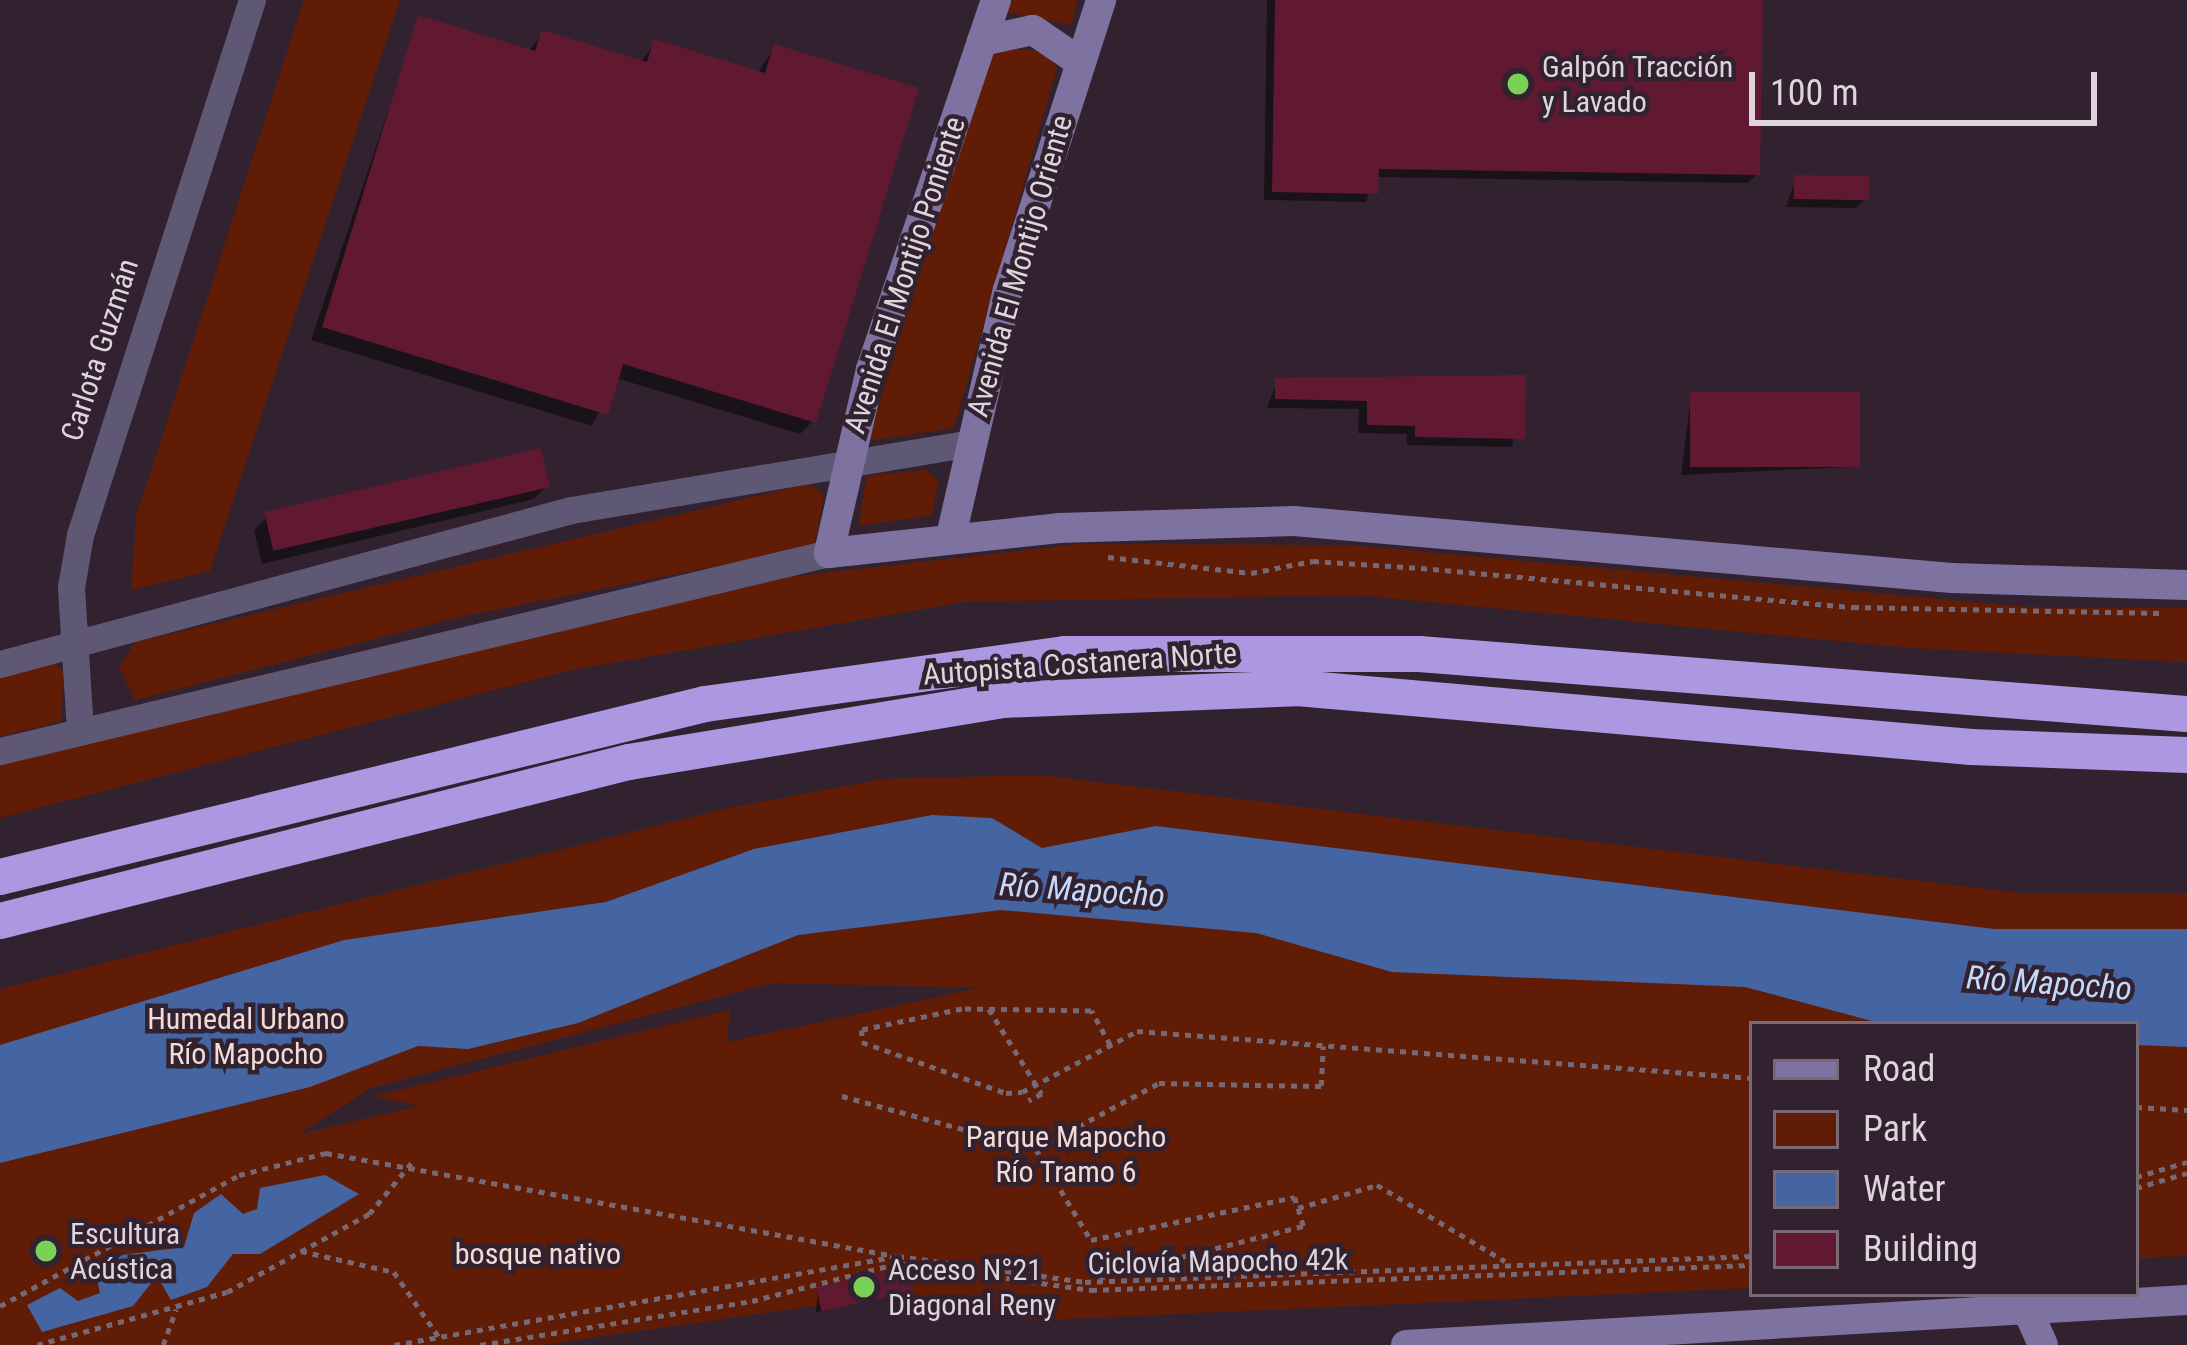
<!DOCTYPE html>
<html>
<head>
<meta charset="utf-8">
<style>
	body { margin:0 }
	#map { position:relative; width:2187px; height:1345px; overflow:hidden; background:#322230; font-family:"Roboto Condensed",sans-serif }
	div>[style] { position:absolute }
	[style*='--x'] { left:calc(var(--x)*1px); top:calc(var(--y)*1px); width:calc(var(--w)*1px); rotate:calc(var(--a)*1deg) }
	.green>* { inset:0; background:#611c06 }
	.water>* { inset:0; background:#4565a2 }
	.shadow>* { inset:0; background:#0007 }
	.building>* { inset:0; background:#611932; transform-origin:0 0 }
	.path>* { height:4.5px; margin-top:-2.25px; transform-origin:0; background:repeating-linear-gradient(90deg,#766874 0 6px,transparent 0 12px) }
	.street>* { height:27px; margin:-13.5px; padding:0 13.5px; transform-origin:13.5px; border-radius:13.5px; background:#5f5875 }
	.secondary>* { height:30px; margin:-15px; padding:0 15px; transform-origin:15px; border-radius:15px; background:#7e72a1 }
	.highway>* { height:36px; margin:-18px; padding:0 18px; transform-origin:18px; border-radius:18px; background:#ac98e1 }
	.dots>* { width:33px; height:33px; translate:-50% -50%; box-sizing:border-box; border:6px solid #322230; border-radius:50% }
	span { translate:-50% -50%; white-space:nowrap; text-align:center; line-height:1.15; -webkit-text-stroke:9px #322230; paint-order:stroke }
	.poi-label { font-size:30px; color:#ded4dd }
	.left { translate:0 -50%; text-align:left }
	.street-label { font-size:30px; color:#ded4dd }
	.park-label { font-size:30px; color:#f2dbd5 }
	.water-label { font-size:33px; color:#c5d9fc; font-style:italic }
	.legend { position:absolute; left:1749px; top:1021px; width:390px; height:276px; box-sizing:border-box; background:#322230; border:3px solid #776975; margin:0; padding:15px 21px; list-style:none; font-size:36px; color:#ded4dd }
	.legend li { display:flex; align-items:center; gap:24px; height:60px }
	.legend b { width:60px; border:3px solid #776975 }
	.scale { position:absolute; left:1749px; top:72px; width:348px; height:54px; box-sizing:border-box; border:6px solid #ded4dd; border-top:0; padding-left:15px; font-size:36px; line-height:42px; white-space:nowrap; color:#ded4dd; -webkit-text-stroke:9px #322230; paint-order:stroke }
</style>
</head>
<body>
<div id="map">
	<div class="green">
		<i style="clip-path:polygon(304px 0,400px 0,210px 571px,131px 590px,136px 517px)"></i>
		<i style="clip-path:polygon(1009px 0,1078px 0,1071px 25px,1005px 12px)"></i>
		<i style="clip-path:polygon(988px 47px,1044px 51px,1057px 67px,954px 428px,868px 441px)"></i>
		<i style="clip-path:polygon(926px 470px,938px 481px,932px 515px,859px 526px,866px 476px)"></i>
		<i style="clip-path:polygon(809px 484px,824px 496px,814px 547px,464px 616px,135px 700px,119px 668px,135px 642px)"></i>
		<i style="clip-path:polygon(1080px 544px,1350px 545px,2029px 607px,2187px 608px,2187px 662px,1911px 648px,1357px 595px,964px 602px,572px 670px,0 818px,0 762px,788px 577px)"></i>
		<i style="clip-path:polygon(52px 661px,64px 672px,61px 721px,0 737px,0 672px)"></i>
		<i style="clip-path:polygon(evenodd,1038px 775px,2020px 893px,2187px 893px,2187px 1255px,2136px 1259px,2136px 1024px,1752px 1024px,1752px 1288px,1025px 1321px,1009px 1310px,931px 1315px,904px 1293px,543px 1345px,0 1345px,0 989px,728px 808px,883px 779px,1038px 775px,772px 983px,979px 988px,727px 1042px,730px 1010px,374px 1096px,418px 1106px,297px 1135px,371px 1088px,772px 983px)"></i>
	</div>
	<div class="water">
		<i style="clip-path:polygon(932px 815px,992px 818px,1042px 848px,1156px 826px,1994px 929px,2187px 929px,2187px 1047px,2136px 1045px,2136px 1024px,1872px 1021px,1745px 987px,1392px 972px,1256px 933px,1001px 910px,798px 935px,578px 1023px,468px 1049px,418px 1046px,310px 1087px,0 1163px,0 1045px,344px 940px,606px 902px,754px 849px)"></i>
		<i style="clip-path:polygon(325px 1175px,359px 1194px,260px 1254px,233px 1254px,207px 1287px,171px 1300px,157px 1276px,133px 1306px,42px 1332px,27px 1305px,60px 1288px,78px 1301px,100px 1293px,94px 1266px,106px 1257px,184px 1247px,194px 1213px,221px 1194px,243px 1214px,257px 1209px,260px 1188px)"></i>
	</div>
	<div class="shadow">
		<i style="clip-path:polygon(1267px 0,1760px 0,1757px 174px,1748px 183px,1375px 177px,1366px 202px,1264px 200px)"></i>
		<i style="clip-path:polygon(419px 19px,528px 52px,543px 33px,640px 63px,655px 43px,757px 74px,775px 47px,813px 421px,800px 434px,616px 378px,592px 426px,311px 340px)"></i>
		<i style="clip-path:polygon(1796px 178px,1865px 199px,1856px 208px,1786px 207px)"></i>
		<i style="clip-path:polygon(1523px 378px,1512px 447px,1407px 445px,1407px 434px,1358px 433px,1359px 409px,1267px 408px,1277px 381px)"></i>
		<i style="clip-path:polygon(1691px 395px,1857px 458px,1848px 467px,1681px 475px)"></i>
		<i style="clip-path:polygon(547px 486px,534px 499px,262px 564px,254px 530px,267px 517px)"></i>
		<i style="clip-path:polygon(818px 1287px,909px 1290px,816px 1312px)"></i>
	</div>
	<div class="building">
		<i style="clip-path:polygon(1275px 0,1763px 0,1760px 175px,1379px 169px,1378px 194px,1272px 192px)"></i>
		<i style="clip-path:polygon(418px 15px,535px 51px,542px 30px,647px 62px,654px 39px,765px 73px,774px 44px,919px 88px,816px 423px,623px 364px,608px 415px,322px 327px)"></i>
		<i style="left:1794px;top:175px;width:75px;height:24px;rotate:1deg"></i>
		<i style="clip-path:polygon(1526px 375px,1525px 439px,1415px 437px,1415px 426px,1367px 425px,1367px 401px,1275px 399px,1275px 378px)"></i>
		<i style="left:1690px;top:392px;width:170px;height:75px"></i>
		<i style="left:541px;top:448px;width:40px;height:284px;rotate:77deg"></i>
		<i style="left:908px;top:1267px;width:25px;height:94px;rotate:78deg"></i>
	</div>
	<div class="path">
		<i style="--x:1108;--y:557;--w:144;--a:6.4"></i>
		<i style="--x:1251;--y:573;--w:63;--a:-11"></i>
		<i style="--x:1313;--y:561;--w:108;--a:3.7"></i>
		<i style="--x:1421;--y:568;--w:434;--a:5.2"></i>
		<i style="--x:1853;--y:607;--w:307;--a:1.1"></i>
		<i style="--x:989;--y:1009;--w:100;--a:58.1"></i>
		<i style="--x:1042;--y:1094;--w:15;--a:152"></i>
		<i style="--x:1110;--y:1045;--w:39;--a:-119"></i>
		<i style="--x:1091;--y:1011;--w:129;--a:-179.1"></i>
		<i style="--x:962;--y:1009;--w:102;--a:168.1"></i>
		<i style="--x:862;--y:1030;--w:12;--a:90"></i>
		<i style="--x:862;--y:1042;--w:153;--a:19.5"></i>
		<i style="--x:1006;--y:1093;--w:16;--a:-4"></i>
		<i style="--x:1022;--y:1092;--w:130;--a:-27.9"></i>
		<i style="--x:1137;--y:1031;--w:617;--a:4.37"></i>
		<i style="--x:842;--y:1096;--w:201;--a:15.3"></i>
		<i style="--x:1036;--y:1149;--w:140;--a:-28.2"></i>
		<i style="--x:1159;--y:1083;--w:162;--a:1.1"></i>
		<i style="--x:1321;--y:1086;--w:40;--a:-87.1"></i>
		<i style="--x:2136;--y:1107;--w:51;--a:3.4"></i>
		<i style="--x:1036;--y:1149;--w:106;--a:58.9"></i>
		<i style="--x:1091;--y:1240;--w:208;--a:-11.9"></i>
		<i style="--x:1295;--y:1197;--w:10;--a:79"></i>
		<i style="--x:2136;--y:1177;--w:53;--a:-16.4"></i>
		<i style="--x:2136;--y:1188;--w:53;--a:-16.4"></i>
		<i style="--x:301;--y:1251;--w:95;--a:12.7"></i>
		<i style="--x:394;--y:1272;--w:79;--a:55.3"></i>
		<i style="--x:1099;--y:1278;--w:211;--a:-14.3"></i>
		<i style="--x:1303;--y:1226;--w:19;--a:-106"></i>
		<i style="--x:1298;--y:1208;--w:82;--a:-16.2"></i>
		<i style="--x:1377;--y:1185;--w:149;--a:30.7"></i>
		<i style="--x:0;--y:1306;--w:273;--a:-28.7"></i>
		<i style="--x:239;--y:1175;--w:90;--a:-14.2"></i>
		<i style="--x:326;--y:1153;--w:573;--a:10.25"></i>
		<i style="--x:37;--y:1345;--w:197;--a:-15.6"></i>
		<i style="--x:227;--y:1292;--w:162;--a:-28.8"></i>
		<i style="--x:369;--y:1214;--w:69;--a:-50.3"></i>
		<i style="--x:163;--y:1345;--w:38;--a:-70"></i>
		<i style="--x:394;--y:1345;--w:512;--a:-10.01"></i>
		<i style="--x:898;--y:1256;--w:189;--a:7.9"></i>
		<i style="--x:1085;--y:1282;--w:668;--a:-2.23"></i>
		<i style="--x:480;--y:1345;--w:276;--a:-9.2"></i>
		<i style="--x:752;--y:1301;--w:152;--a:-14.5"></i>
		<i style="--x:899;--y:1263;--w:194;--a:8"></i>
		<i style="--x:1091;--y:1290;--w:661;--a:-2.17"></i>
	</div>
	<div class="street">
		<i style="--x:0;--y:664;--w:591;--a:-15.09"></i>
		<i style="--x:571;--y:510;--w:406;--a:-9.5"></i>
		<i style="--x:80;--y:731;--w:144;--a:-93.6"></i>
		<i style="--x:71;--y:587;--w:53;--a:-80.2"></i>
		<i style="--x:80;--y:535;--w:562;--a:-72.18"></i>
		<i style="--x:0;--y:751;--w:852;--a:-13.43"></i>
	</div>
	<div class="secondary">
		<i style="--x:996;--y:0;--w:390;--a:108.7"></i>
		<i style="--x:871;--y:369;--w:189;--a:102.9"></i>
		<i style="--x:829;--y:553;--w:231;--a:-6.2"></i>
		<i style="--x:1059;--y:528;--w:235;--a:-1.7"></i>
		<i style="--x:1294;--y:521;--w:660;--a:4.95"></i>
		<i style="--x:1952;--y:578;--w:235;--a:1.7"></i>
		<i style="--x:982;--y:41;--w:52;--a:-12.2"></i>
		<i style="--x:1033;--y:30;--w:57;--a:34.2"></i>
		<i style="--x:951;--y:536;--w:253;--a:-77"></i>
		<i style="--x:1008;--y:290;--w:305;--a:-72.2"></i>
		<i style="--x:2027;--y:1309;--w:39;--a:66"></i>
		<i style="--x:1406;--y:1345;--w:782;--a:-3.3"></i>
	</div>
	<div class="highway">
		<i style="--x:0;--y:877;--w:726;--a:-13.79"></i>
		<i style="--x:705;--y:704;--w:363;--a:-7.9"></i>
		<i style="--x:1065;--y:654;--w:354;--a:0"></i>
		<i style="--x:1419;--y:654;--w:770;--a:4.47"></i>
		<i style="--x:0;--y:921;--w:649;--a:-14.19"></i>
		<i style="--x:629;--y:762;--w:378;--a:-9.4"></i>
		<i style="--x:1002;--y:700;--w:295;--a:-2.3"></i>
		<i style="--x:1297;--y:688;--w:677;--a:5"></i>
		<i style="--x:1971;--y:747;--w:216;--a:2.1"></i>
	</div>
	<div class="dots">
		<i style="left:1518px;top:84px;background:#7ad157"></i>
		<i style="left:46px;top:1251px;background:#7ad157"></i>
		<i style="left:864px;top:1287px;background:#7ad157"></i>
	</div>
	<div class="poi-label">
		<span class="left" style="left:1542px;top:84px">Galpón Tracción<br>y Lavado</span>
		<span class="left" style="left:70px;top:1251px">Escultura<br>Acústica</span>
		<span class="left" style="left:888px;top:1287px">Acceso N°21<br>Diagonal Reny</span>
	</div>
	<div class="street-label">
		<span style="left:1020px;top:266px;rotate:-74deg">Avenida El Montijo Oriente</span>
		<span style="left:905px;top:275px;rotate:-72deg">Avenida El Montijo Poniente</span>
		<span style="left:100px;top:350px;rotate:-72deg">Carlota Guzmán</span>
		<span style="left:1080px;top:664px;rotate:-4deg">Autopista Costanera Norte</span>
		<span style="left:1218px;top:1262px;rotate:-1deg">Ciclovía Mapocho 42k</span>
	</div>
	<div class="park-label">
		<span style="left:246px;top:1036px">Humedal Urbano<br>Río Mapocho</span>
		<span style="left:1066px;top:1154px">Parque Mapocho<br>Río Tramo 6</span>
		<span style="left:538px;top:1254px">bosque nativo</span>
	</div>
	<div class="water-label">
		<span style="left:1082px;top:890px;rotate:4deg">Río Mapocho</span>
		<span style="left:2049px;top:983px;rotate:4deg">Río Mapocho</span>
	</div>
	<ul class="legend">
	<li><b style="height:15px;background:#7e72a1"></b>Road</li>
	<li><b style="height:33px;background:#611c06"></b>Park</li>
	<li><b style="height:33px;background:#4565a2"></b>Water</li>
	<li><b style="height:33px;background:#611932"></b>Building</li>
	</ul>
	<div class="scale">100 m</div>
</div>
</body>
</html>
